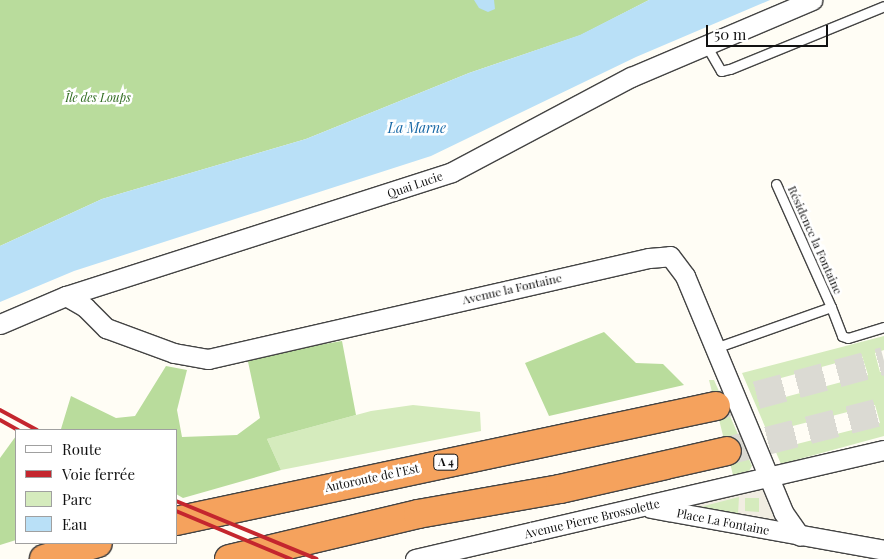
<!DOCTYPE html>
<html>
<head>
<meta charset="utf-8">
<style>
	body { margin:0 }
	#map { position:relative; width:884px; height:559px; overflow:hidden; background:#fffdf5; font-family:"Playfair Display",serif }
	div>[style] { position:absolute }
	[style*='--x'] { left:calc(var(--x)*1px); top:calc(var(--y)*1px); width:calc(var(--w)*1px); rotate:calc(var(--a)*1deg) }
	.green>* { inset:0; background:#d5ebbd; transform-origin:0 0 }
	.forest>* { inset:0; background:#b9dc9c }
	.plaza>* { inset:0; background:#f1ede2 }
	.water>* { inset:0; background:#b9e0f7 }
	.highway-tunnel>* { height:28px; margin-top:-14px; transform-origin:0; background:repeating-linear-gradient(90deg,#dbdad3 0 28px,transparent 0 42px) }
	.roads { filter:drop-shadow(1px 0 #444) drop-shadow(-1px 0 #444) drop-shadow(0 1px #444) drop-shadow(0 -1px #444) }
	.lane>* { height:9px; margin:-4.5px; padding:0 4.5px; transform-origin:4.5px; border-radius:4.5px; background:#fff }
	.street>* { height:19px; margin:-9.5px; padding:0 9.5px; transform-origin:9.5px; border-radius:9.5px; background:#fff }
	.highway>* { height:28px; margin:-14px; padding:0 14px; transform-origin:14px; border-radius:14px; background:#f5a25d }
	.rail>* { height:4px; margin:-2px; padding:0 2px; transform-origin:2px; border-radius:2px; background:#c4262e }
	span { translate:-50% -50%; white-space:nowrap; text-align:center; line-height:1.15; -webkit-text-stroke:5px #fff; paint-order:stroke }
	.shield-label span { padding:1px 4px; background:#fff; border:1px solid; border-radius:4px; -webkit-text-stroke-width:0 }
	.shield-label { font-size:11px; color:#111; font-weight:700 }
	.park-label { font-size:12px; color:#2f6b1f; font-style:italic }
	.street-label { font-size:12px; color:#111 }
	.water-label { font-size:14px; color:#1768a6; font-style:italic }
	.legend { position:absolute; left:15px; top:429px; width:162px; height:115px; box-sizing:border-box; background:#fff; border:1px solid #a0a0a0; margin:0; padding:6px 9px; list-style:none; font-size:15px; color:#111 }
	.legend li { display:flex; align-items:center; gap:10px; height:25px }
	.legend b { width:25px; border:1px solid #a0a0a0 }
	.scale { position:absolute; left:706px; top:25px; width:122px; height:22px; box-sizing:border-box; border:2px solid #111; border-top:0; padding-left:6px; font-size:15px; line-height:18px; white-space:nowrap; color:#111; -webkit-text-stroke:4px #fff; paint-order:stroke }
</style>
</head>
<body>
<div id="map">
	<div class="green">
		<i style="clip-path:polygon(evenodd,884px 336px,884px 350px,875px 353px,880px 372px,884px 371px,884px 436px,781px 464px,742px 373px,884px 336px,862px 356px,868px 375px,774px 400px,770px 381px,862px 356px,884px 336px,875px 405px,880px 423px,785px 447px,781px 429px,875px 405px)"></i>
		<i style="clip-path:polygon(709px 380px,714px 380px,752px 466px,749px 471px,733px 475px)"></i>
		<i style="clip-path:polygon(413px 405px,480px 412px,481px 431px,281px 470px,267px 439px,371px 411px)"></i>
		<i style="clip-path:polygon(739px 496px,739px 514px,700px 509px,700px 506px)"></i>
		<i style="left:745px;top:497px;width:14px;height:15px"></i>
	</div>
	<div class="forest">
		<i style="clip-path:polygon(0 0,649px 0,581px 35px,469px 73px,306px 139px,102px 199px,0 246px)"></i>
		<i style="clip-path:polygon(604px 332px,636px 363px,663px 364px,684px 385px,549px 416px,525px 363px)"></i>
		<i style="clip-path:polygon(342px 341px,356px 415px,267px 439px,281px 470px,183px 498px,176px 494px,176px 430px,61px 429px,71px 396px,116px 418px,135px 416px,166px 366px,187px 370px,177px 410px,182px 437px,237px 435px,260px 418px,247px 357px)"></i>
		<i style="clip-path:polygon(16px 436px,16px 540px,0 545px,0 458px)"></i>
	</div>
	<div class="plaza">
		<i style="clip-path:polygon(evenodd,759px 486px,767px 490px,779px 524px,770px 525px,698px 513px,690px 508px,696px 502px,759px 486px,739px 497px,738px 514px,700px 509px,700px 507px,739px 497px,759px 486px,745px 498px,759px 498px,759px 512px,745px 511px,745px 498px)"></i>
	</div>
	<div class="water">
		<i style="clip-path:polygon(474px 0,494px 0,495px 9px,488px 12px,479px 8px)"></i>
		<i style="clip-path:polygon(649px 0,770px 0,636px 57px,431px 156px,74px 271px,0 302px,0 246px,102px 199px,306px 139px,469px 73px,580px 35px)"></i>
	</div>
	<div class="highway-tunnel">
		<i style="--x:716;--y:406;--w:174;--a:-15"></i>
		<i style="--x:727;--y:451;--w:162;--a:-14.3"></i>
	</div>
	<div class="roads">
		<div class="lane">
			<i style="--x:706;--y:45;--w:30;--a:60"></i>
			<i style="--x:721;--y:71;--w:9;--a:-13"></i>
			<i style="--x:730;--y:69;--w:166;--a:-22.2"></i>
			<i style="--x:776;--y:184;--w:135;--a:65.9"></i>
			<i style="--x:715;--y:348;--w:123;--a:-19.5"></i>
			<i style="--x:831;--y:307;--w:31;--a:69"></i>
			<i style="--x:842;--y:336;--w:6;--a:18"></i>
			<i style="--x:848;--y:338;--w:38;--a:-17"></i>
		</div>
		<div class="street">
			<i style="--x:66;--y:296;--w:22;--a:30"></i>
			<i style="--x:85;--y:307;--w:30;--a:45"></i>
			<i style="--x:106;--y:328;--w:72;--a:20.2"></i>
			<i style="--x:174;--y:353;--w:35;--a:10"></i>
			<i style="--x:208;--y:359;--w:452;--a:-12.9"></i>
			<i style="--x:649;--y:258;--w:21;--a:-5"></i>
			<i style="--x:670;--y:256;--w:25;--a:53"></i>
			<i style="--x:685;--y:276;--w:256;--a:67.4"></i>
			<i style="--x:783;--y:512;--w:29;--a:55"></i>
			<i style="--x:0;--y:324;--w:72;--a:-23"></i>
			<i style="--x:66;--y:296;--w:405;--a:-17.8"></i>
			<i style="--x:452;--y:172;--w:203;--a:-28"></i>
			<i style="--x:631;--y:77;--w:197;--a:-23"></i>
			<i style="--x:651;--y:508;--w:237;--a:10.2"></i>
			<i style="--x:415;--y:559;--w:481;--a:-13.1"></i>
		</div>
		<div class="highway">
			<i style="--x:176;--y:521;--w:552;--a:-12.02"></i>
			<i style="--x:44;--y:559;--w:56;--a:-16.5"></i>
			<i style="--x:229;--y:559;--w:194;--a:-13.4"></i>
			<i style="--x:418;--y:514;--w:144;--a:-10"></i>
			<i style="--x:560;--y:489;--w:171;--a:-12.8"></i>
		</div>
	</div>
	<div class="rail">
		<i style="--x:0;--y:410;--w:42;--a:28.4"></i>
		<i style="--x:0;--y:420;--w:21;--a:29"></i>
		<i style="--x:176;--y:501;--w:152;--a:22.4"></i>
		<i style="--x:176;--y:511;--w:125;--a:22.7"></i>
	</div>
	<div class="shield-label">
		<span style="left:446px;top:462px">A 4</span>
	</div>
	<div class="park-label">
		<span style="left:98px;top:98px">Île des Loups</span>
	</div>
	<div class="street-label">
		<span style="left:415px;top:185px;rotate:-19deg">Quai Lucie</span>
		<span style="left:815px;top:240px;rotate:66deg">Résidence la Fontaine</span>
		<span style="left:512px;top:289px;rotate:-13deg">Avenue la Fontaine</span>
		<span style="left:372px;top:478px;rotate:-12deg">Autoroute de l’Est</span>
		<span style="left:592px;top:519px;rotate:-13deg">Avenue Pierre Brossolette</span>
		<span style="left:723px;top:522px;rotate:11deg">Place La Fontaine</span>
	</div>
	<div class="water-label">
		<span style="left:417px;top:128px">La Marne</span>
	</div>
	<ul class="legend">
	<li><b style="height:6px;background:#fff"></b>Route</li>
	<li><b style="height:6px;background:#c4262e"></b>Voie ferrée</li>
	<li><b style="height:14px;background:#d5ebbd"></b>Parc</li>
	<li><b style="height:14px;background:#b9e0f7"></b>Eau</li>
	</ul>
	<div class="scale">50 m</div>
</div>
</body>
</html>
